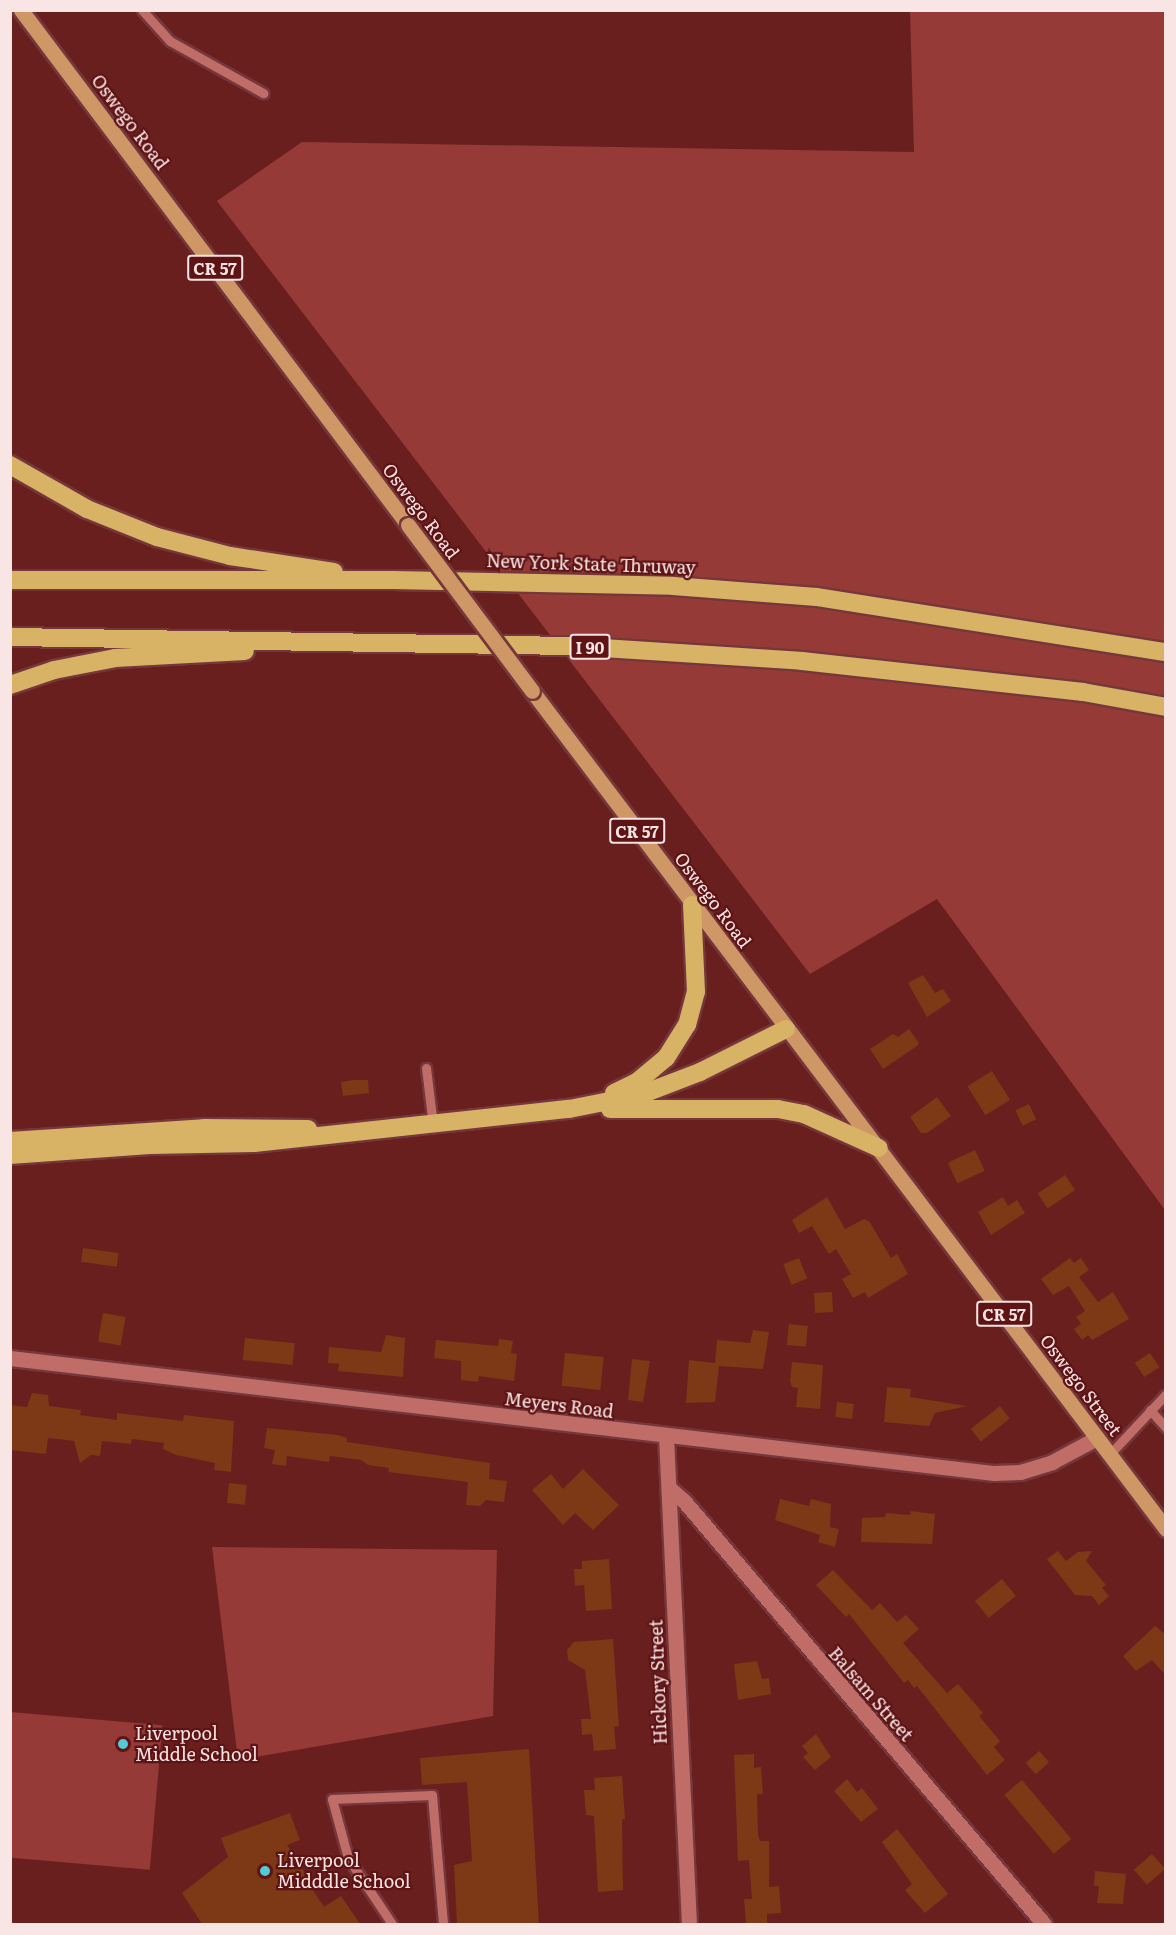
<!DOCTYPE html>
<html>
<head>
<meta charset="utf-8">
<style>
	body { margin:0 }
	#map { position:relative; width:1176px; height:1935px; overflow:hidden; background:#6a1f1f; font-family:Literata,serif }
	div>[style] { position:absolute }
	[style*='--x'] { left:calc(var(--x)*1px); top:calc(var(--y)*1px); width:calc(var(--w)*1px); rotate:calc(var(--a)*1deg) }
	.green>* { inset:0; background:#963a38; transform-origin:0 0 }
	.building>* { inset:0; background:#7d3815; transform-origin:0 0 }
	.roads { filter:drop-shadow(2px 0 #75373b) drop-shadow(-2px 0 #75373b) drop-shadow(0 2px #75373b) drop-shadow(0 -2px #75373b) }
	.service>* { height:9px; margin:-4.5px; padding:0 4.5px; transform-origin:4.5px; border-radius:4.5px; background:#c06d68 }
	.minor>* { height:15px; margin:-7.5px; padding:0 7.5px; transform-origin:7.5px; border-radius:7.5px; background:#c06d68 }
	.primary>* { height:15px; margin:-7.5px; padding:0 7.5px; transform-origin:7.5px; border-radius:7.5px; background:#cf9766 }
	.motorway>* { height:18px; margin:-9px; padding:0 9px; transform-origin:9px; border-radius:9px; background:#d9b365 }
	.bridges { filter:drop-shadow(2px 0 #75373b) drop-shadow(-2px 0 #75373b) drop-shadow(0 2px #75373b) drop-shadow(0 -2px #75373b) }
	.primary-bridge>* { height:15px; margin:-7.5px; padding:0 7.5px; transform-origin:7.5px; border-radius:7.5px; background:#cf9766 }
	.dots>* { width:16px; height:16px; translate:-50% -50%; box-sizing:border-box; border:3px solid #5e1315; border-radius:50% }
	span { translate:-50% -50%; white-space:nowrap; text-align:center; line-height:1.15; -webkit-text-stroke:4.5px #5e1315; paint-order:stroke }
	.shield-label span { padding:2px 4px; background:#5e1315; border:2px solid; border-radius:4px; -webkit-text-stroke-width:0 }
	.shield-label { font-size:16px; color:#f9e6e4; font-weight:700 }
	.street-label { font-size:18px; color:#f9e6e4 }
	.poi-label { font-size:18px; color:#f9e6e4 }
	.left { translate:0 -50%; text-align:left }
	.frame { position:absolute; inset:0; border:12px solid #f9e6e4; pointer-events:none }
</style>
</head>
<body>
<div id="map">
	<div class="green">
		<i style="clip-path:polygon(910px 11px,1165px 11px,1165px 1210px,937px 899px,810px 974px,217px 201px,302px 142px,914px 152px)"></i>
		<i style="clip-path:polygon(212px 1547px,497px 1550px,493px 1716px,238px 1760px)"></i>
		<i style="left:10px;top:1712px;width:153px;height:145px;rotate:5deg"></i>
	</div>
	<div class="building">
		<i style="clip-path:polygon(923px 975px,935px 993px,943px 989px,951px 1001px,927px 1017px,908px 983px)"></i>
		<i style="clip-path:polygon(909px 1029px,919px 1043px,917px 1046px,883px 1069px,870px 1049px,893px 1034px,898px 1037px)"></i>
		<i style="left:992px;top:1071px;width:34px;height:29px;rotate:58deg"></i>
		<i style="clip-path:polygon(353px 1080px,368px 1080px,369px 1093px,343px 1096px,341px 1082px)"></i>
		<i style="clip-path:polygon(937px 1097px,951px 1116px,927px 1133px,921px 1133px,910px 1117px)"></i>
		<i style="left:1029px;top:1104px;width:17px;height:15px;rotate:65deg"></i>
		<i style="left:975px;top:1150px;width:23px;height:30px;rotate:65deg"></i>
		<i style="left:1065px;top:1175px;width:18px;height:33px;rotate:56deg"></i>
		<i style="clip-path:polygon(827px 1197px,845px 1229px,864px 1219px,869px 1221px,891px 1258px,897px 1254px,908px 1274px,868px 1298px,865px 1292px,853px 1298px,842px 1279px,851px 1274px,836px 1249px,829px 1254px,812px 1226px,799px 1233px,792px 1220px)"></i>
		<i style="clip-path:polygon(1003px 1197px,1008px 1206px,1017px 1200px,1025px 1213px,991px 1235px,978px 1212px)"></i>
		<i style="left:83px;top:1248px;width:36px;height:14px;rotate:8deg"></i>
		<i style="left:799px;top:1258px;width:22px;height:17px;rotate:68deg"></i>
		<i style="clip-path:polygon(1070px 1258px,1074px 1263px,1081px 1258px,1089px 1270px,1079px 1277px,1098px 1302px,1113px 1292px,1129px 1319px,1092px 1340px,1088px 1335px,1082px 1340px,1074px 1329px,1081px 1324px,1076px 1317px,1085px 1311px,1069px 1286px,1053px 1295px,1041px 1279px)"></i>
		<i style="left:832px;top:1292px;width:20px;height:18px;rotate:87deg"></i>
		<i style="left:103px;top:1313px;width:23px;height:29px;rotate:10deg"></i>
		<i style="left:789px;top:1324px;width:19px;height:21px;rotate:6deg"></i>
		<i style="clip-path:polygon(753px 1330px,769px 1332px,763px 1369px,719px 1366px,715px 1402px,686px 1403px,689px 1360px,715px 1363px,717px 1340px,750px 1343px)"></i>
		<i style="clip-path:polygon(386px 1335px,405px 1338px,403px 1377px,338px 1371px,339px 1364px,328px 1363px,329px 1347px,381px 1352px)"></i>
		<i style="left:245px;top:1338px;width:50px;height:22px;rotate:6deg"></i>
		<i style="clip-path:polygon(499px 1339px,513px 1341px,511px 1353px,517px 1354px,514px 1381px,479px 1376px,478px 1382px,461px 1380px,461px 1361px,434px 1358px,436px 1340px,498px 1346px)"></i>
		<i style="left:565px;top:1353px;width:39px;height:33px;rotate:6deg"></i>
		<i style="left:1150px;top:1353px;width:17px;height:18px;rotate:57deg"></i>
		<i style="clip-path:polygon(632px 1359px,650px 1361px,643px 1402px,628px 1400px)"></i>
		<i style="clip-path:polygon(792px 1362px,823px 1365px,820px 1409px,796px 1407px,798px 1388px,792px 1387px,790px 1381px)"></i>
		<i style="clip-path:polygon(887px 1387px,911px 1389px,910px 1397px,967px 1406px,935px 1413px,929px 1426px,884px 1422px)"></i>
		<i style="clip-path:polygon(32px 1393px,48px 1395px,49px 1406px,81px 1410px,80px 1415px,117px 1420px,117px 1413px,183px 1421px,184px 1415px,234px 1421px,231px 1472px,214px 1470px,215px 1463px,176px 1455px,163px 1449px,164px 1443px,132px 1439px,131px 1444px,102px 1441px,100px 1456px,91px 1455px,80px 1463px,74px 1441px,48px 1438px,46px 1454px,10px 1450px,10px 1405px,27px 1407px)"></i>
		<i style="left:837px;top:1402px;width:17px;height:15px;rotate:7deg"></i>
		<i style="left:1000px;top:1406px;width:16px;height:37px;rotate:52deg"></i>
		<i style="clip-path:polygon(267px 1428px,338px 1435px,347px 1438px,347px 1442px,490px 1463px,489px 1479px,507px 1481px,504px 1502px,486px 1500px,480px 1506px,466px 1505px,468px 1482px,388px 1472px,389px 1468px,368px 1465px,361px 1460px,330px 1456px,329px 1462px,287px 1456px,286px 1466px,272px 1464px,275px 1450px,264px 1448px)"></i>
		<i style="clip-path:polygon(583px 1469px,619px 1505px,593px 1530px,575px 1513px,563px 1525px,532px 1490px,551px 1474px,563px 1489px)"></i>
		<i style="left:229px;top:1483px;width:18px;height:20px;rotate:6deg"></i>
		<i style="clip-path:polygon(780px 1499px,809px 1506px,811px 1499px,831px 1504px,830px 1527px,839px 1529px,835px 1547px,818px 1542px,820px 1535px,775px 1520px)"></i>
		<i style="clip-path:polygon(911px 1511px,935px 1514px,932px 1544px,861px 1542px,862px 1518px,885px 1517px,886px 1513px,910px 1515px)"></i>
		<i style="clip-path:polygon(1058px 1551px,1066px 1561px,1078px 1552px,1092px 1551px,1086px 1561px,1106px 1585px,1102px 1588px,1109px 1596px,1099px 1605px,1092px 1596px,1075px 1595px,1047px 1559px)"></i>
		<i style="clip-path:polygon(609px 1559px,612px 1609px,586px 1611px,584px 1585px,575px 1586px,574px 1569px,582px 1569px,582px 1561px)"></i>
		<i style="clip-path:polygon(833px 1570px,872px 1610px,880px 1603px,897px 1622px,906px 1615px,919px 1629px,903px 1643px,947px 1693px,958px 1684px,983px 1713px,979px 1716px,1000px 1741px,994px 1747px,1005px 1760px,987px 1775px,917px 1686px,914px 1688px,908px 1680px,904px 1683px,849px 1614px,846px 1617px,816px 1585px)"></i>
		<i style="left:1002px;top:1579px;width:22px;height:35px;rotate:51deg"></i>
		<i style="clip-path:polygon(1155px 1626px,1166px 1635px,1166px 1676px,1152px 1660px,1136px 1671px,1123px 1656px)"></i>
		<i style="clip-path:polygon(613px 1639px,619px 1726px,614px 1727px,616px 1749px,594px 1751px,592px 1734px,582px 1735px,581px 1719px,591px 1719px,585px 1670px,568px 1660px,567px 1650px,574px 1642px)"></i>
		<i style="clip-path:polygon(757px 1661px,762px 1679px,769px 1678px,771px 1694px,738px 1700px,734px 1664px)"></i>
		<i style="clip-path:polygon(816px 1734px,831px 1757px,815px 1770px,803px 1757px,808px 1753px,802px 1746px)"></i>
		<i style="clip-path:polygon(529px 1749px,539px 1924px,457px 1924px,454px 1865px,472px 1861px,467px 1782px,422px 1785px,420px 1758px)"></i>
		<i style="left:1039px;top:1751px;width:15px;height:18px;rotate:48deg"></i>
		<i style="clip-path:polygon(754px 1754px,754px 1768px,761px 1767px,763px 1794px,757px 1794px,758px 1835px,760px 1841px,769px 1841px,769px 1887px,779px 1886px,781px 1913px,767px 1914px,767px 1923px,746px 1924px,744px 1899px,752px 1899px,749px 1860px,738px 1861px,734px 1755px)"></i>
		<i style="clip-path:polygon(622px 1776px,625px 1819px,622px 1819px,623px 1890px,598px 1892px,594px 1816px,586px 1815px,584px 1790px,595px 1790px,594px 1778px)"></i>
		<i style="clip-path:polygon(847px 1779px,857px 1792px,862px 1788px,878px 1809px,861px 1822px,834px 1791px)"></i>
		<i style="left:1022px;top:1780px;width:77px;height:23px;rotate:50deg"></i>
		<i style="clip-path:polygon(290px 1813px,300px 1840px,287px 1845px,307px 1876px,305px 1878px,324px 1907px,341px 1896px,360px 1924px,202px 1924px,182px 1893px,228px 1857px,221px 1838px)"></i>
		<i style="clip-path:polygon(897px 1829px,948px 1894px,925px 1913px,905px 1890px,912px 1884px,882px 1842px)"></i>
		<i style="left:1152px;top:1854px;width:20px;height:24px;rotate:49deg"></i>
		<i style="clip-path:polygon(1095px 1871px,1126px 1874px,1123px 1904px,1097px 1903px,1099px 1886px,1094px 1886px)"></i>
	</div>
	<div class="roads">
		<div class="service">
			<i style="--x:142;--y:10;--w:42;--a:47.9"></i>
			<i style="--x:170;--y:41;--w:107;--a:29.2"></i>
			<i style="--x:426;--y:1068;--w:57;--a:83"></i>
			<i style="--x:1150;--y:1410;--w:24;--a:48"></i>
			<i style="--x:1109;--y:1455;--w:83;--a:-46.9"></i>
			<i style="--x:392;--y:1924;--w:79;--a:-123.7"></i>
			<i style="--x:348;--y:1858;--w:61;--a:-105.2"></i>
			<i style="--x:332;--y:1799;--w:100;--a:-2.3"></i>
			<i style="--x:432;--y:1795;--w:129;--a:85.1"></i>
		</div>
		<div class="minor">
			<i style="--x:10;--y:1358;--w:991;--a:6.67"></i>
			<i style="--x:994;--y:1473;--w:26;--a:-2"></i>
			<i style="--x:1020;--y:1472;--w:34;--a:-17"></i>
			<i style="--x:1052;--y:1462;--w:51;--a:-28.1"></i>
			<i style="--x:666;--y:1437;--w:488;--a:87.3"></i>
			<i style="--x:669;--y:1488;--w:20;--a:41"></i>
			<i style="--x:684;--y:1501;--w:555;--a:49.6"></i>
		</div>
		<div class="primary">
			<i style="--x:21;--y:10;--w:644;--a:53.08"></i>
			<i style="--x:532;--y:691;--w:1051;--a:52.89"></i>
		</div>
		<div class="motorway">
			<i style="--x:10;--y:465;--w:89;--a:29.7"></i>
			<i style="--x:87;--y:509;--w:75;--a:21.8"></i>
			<i style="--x:157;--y:537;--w:75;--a:14.6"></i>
			<i style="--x:230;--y:556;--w:105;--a:8.7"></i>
			<i style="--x:10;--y:580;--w:383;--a:0"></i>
			<i style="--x:393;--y:580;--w:280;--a:1.2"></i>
			<i style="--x:673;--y:586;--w:144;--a:4.4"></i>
			<i style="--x:817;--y:597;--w:353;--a:9"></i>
			<i style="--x:10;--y:637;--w:563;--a:0.92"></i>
			<i style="--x:573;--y:646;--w:229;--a:3.7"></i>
			<i style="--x:802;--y:661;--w:283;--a:6.3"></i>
			<i style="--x:1083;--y:692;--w:84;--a:10.2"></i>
			<i style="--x:10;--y:685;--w:46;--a:-18.8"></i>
			<i style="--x:54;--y:670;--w:62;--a:-11.1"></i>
			<i style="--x:115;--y:658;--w:130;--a:-3.1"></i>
			<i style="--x:614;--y:1093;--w:25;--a:-26"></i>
			<i style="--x:637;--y:1082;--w:38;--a:-40"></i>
			<i style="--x:666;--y:1058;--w:39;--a:-58"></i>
			<i style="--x:687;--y:1025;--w:34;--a:-75"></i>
			<i style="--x:696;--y:992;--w:87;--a:-92.6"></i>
			<i style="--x:610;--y:1109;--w:168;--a:0"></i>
			<i style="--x:778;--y:1109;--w:26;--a:11"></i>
			<i style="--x:804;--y:1114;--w:82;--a:24.4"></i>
			<i style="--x:10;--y:1141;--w:194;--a:-3.8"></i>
			<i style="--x:204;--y:1128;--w:104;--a:0.6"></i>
			<i style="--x:10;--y:1155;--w:140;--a:-4.1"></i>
			<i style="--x:150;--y:1145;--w:104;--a:-1.1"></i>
			<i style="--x:254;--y:1143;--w:317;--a:-6.2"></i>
			<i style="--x:569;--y:1109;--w:72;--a:-11.2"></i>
			<i style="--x:640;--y:1095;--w:64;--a:-21"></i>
			<i style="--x:700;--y:1072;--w:96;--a:-26.6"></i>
		</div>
	</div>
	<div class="bridges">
		<div class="primary-bridge">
			<i style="--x:408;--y:525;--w:207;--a:53.2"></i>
		</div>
	</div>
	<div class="dots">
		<i style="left:123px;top:1744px;background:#52cbd7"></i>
		<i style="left:265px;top:1871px;background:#52cbd7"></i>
	</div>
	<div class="shield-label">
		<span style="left:215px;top:268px">CR 57</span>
		<span style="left:590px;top:647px">I 90</span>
		<span style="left:637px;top:831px">CR 57</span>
		<span style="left:1004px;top:1314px">CR 57</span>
	</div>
	<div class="street-label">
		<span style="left:130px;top:122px;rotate:53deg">Oswego Road</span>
		<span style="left:421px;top:511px;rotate:53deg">Oswego Road</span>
		<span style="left:591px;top:564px;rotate:2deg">New York State Thruway</span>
		<span style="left:713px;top:900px;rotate:53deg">Oswego Road</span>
		<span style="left:1081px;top:1385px;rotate:53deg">Oswego Street</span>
		<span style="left:559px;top:1405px;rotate:7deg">Meyers Road</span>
		<span style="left:658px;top:1682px;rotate:-92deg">Hickory Street</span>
		<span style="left:871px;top:1694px;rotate:49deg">Balsam Street</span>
	</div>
	<div class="poi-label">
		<span class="left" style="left:135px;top:1744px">Liverpool<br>Middle School</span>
		<span class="left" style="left:277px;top:1871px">Liverpool<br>Midddle School</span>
	</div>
	<div class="frame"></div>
</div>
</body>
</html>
